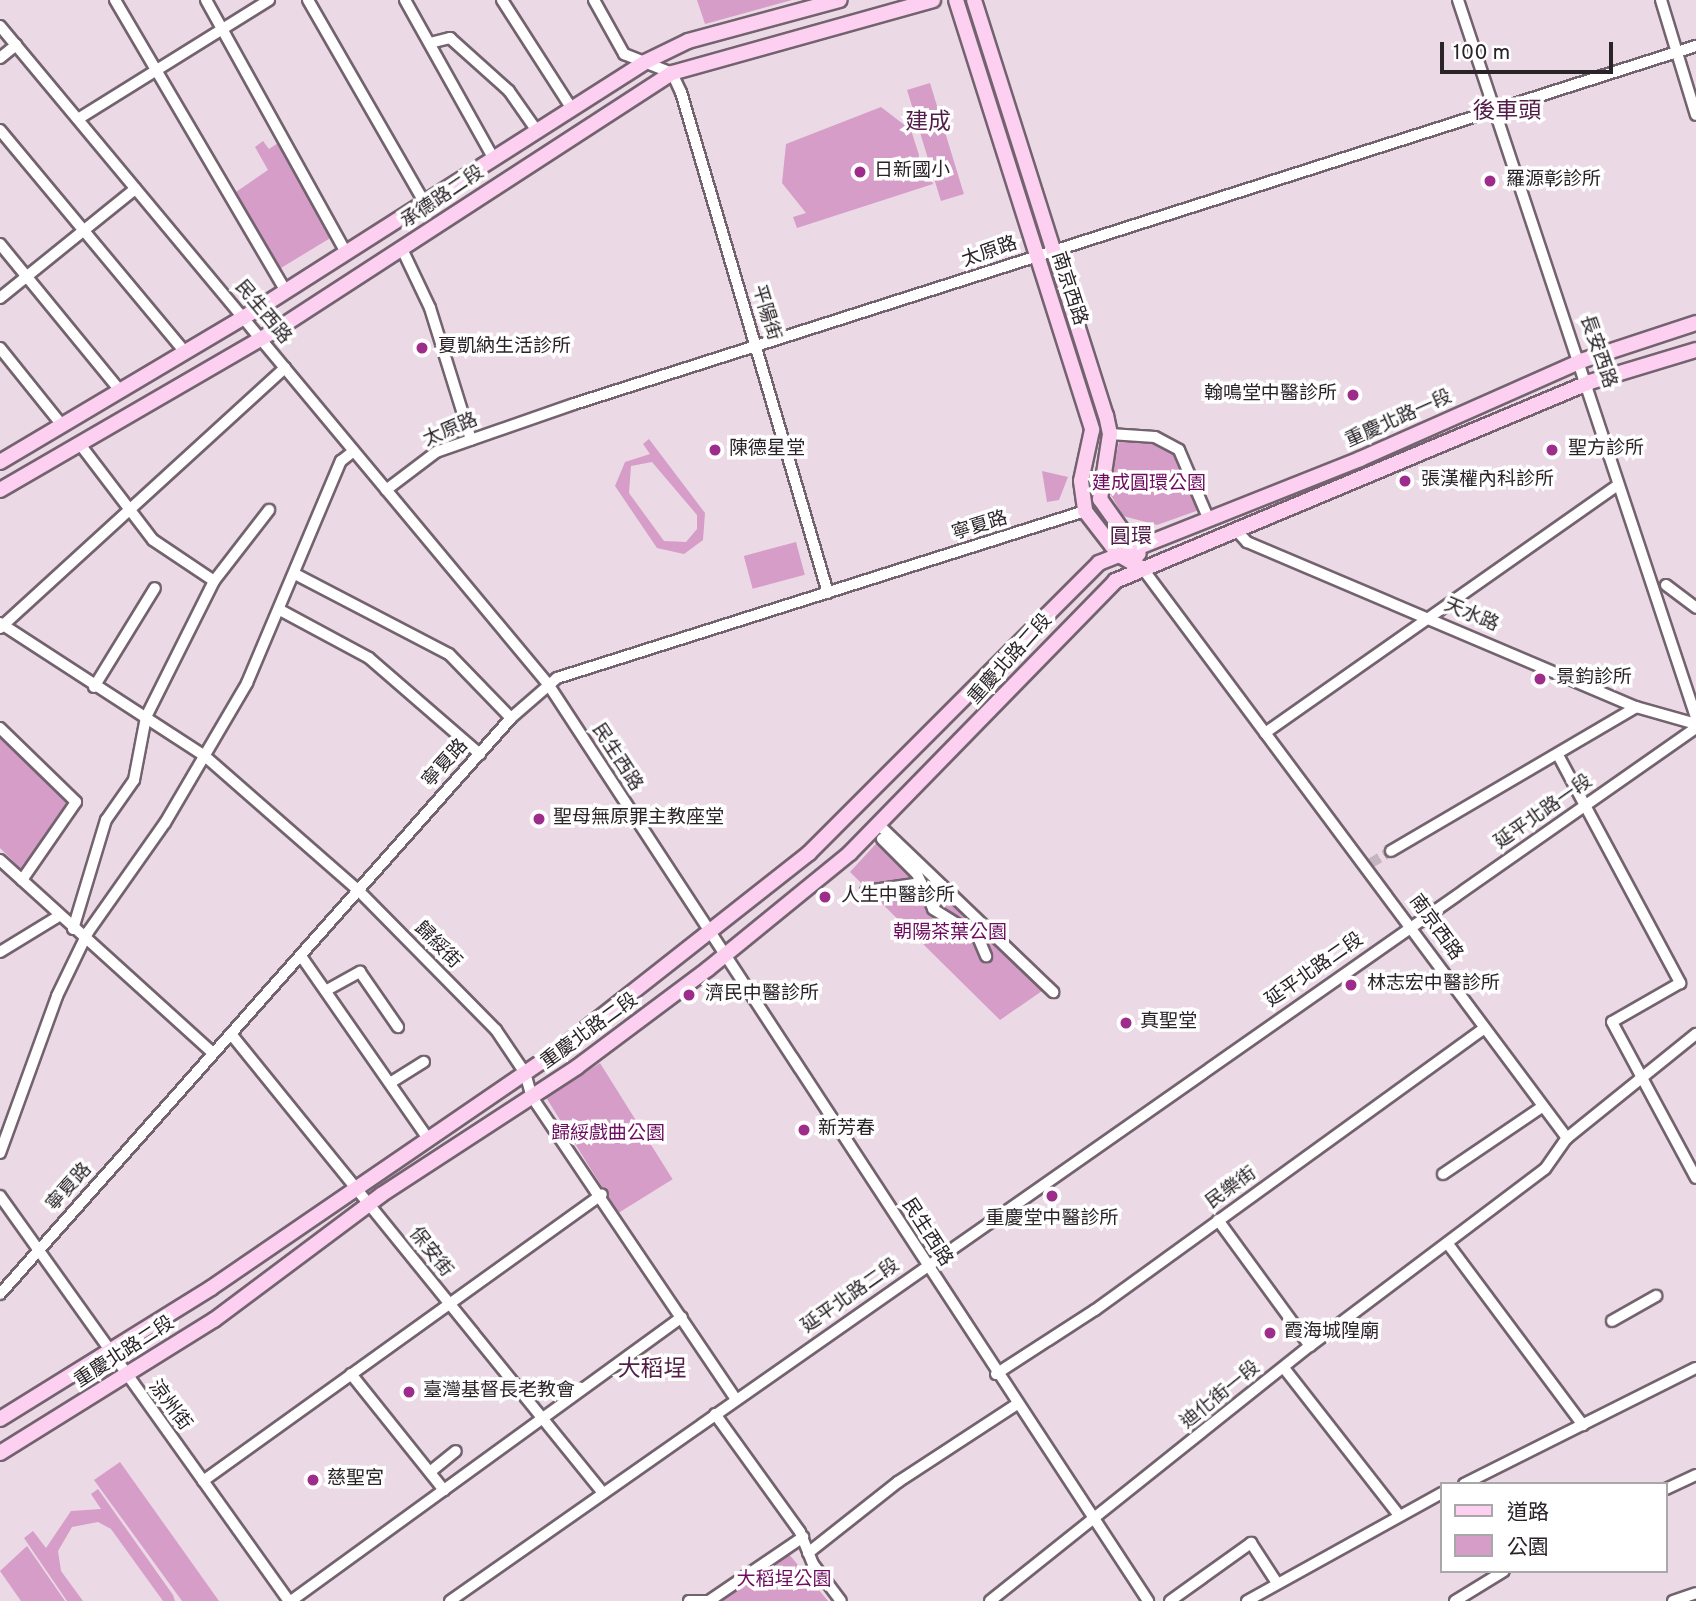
<!DOCTYPE html>
<html>
<head>
<meta charset="utf-8">
<style>
	body { margin:0 }
	#map { position:relative; width:1696px; height:1601px; overflow:hidden; background:#ecd9e6; font-family:Overpass,"Noto Sans TC",sans-serif }
	div>[style] { position:absolute }
	[style*='--x'] { left:calc(var(--x)*1px); top:calc(var(--y)*1px); width:calc(var(--w)*1px); rotate:calc(var(--a)*1deg) }
	.green>* { inset:0; background:#d59dc7; transform-origin:0 0 }
	.minor-tunnel>* { height:10px; margin-top:-5px; transform-origin:0; background:repeating-linear-gradient(90deg,#c5b5c0 0 10px,transparent 0 15px) }
	.roads { filter:drop-shadow(2px 0 #73636f) drop-shadow(-2px 0 #73636f) drop-shadow(0 2px #73636f) drop-shadow(0 -2px #73636f) }
	.minor>* { height:10px; margin:-5px; padding:0 5px; transform-origin:5px; border-radius:5px; background:#fff }
	.major>* { height:14px; margin:-7px; padding:0 7px; transform-origin:7px; border-radius:7px; background:#fdd0f2 }
	.dots>* { width:19px; height:19px; translate:-50% -50%; box-sizing:border-box; border:4px solid #fff; border-radius:50% }
	span { translate:-50% -50%; white-space:nowrap; text-align:center; line-height:1.15; -webkit-text-stroke:7px #fff; paint-order:stroke }
	.poi-label { font-size:19px; color:#2a2328 }
	.left { translate:0 -50%; text-align:left }
	.right { translate:-100% -50%; text-align:right }
	.street-label { font-size:19px; color:#2a2328 }
	.park-label { font-size:19px; color:#6e0d60 }
	.neighbourhood-label { font-size:21px; color:#531d49 }
	.quarter-label { font-size:23px; color:#531d49 }
	.legend { position:absolute; left:1440px; top:1482px; width:228px; height:91px; box-sizing:border-box; background:#fff; border:2px solid #aaa7a9; margin:0; padding:9px 12px; list-style:none; font-size:21px; color:#2a2328 }
	.legend li { display:flex; align-items:center; gap:14px; height:35px }
	.legend b { width:35px; border:2px solid #aaa7a9 }
	.scale { position:absolute; left:1440px; top:42px; width:173px; height:32px; box-sizing:border-box; border:4px solid #2a2328; border-top:0; padding-left:9px; font-size:21px; line-height:24px; white-space:nowrap; color:#2a2328; -webkit-text-stroke:5px #fff; paint-order:stroke }
</style>
</head>
<body>
<div id="map">
	<div class="green">
		<i style="clip-path:polygon(697px 0,792px 0,705px 24px)"></i>
		<i style="left:930px;top:83px;width:116px;height:24px;rotate:73deg"></i>
		<i style="clip-path:polygon(881px 107px,911px 130px,919px 155px,916px 176px,929px 172px,933px 184px,797px 228px,793px 217px,806px 213px,782px 183px,786px 144px)"></i>
		<i style="clip-path:polygon(263px 141px,269px 149px,281px 141px,332px 237px,281px 268px,233px 194px,268px 170px,255px 147px)"></i>
		<i style="clip-path:polygon(1120px 438px,1152px 440px,1178px 455px,1199px 510px,1157px 525px,1123px 516px,1108px 490px)"></i>
		<i style="clip-path:polygon(evenodd,649px 439px,705px 513px,703px 540px,684px 554px,657px 548px,615px 486px,625px 462px,650px 454px,643px 444px,649px 439px,652px 462px,697px 515px,697px 529px,686px 542px,664px 541px,629px 493px,631px 466px,652px 462px)"></i>
		<i style="clip-path:polygon(1042px 471px,1068px 477px,1059px 500px,1047px 502px)"></i>
		<i style="left:796px;top:542px;width:34px;height:54px;rotate:75deg"></i>
		<i style="clip-path:polygon(0 735px,70px 802px,21px 869px,0 848px)"></i>
		<i style="clip-path:polygon(884px 835px,1035px 981px,1042px 991px,1000px 1020px,850px 872px)"></i>
		<i style="left:600px;top:1063px;width:137px;height:64px;rotate:58deg"></i>
		<i style="clip-path:polygon(120px 1462px,219px 1601px,182px 1601px,94px 1480px)"></i>
		<i style="clip-path:polygon(98px 1489px,173px 1595px,175px 1601px,163px 1601px,111px 1529px,98px 1522px,72px 1527px,58px 1551px,61px 1571px,83px 1601px,67px 1601px,24px 1538px,33px 1531px,46px 1548px,71px 1511px,101px 1509px,91px 1494px)"></i>
		<i style="clip-path:polygon(27px 1546px,65px 1601px,21px 1601px,0 1571px)"></i>
		<i style="clip-path:polygon(788px 1553px,828px 1601px,719px 1601px)"></i>
	</div>
	<div class="minor-tunnel">
		<i style="--x:1371;--y:863;--w:23;--a:-31"></i>
	</div>
	<div class="roads">
		<div class="minor">
			<i style="--x:115;--y:0;--w:338;--a:59.6"></i>
			<i style="--x:206;--y:0;--w:289;--a:61"></i>
			<i style="--x:308;--y:0;--w:233;--a:60.1"></i>
			<i style="--x:405;--y:0;--w:182;--a:60.8"></i>
			<i style="--x:502;--y:0;--w:130;--a:57.3"></i>
			<i style="--x:594;--y:0;--w:62;--a:60.9"></i>
			<i style="--x:624;--y:54;--w:52;--a:21.6"></i>
			<i style="--x:672;--y:73;--w:21;--a:65"></i>
			<i style="--x:681;--y:92;--w:522;--a:73.65"></i>
			<i style="--x:1458;--y:0;--w:755;--a:71.64"></i>
			<i style="--x:1661;--y:0;--w:120;--a:73.1"></i>
			<i style="--x:0;--y:26;--w:856;--a:50.21"></i>
			<i style="--x:548;--y:684;--w:1096;--a:56.8"></i>
			<i style="--x:430;--y:43;--w:21;--a:-14"></i>
			<i style="--x:450;--y:38;--w:79;--a:41.9"></i>
			<i style="--x:509;--y:91;--w:49;--a:55"></i>
			<i style="--x:0;--y:58;--w:21;--a:-39"></i>
			<i style="--x:78;--y:119;--w:225;--a:-31.9"></i>
			<i style="--x:0;--y:130;--w:286;--a:50.2"></i>
			<i style="--x:0;--y:244;--w:186;--a:50.7"></i>
			<i style="--x:402;--y:249;--w:65;--a:64.6"></i>
			<i style="--x:430;--y:308;--w:138;--a:72.7"></i>
			<i style="--x:0;--y:298;--w:174;--a:-38.9"></i>
			<i style="--x:0;--y:348;--w:97;--a:51.2"></i>
			<i style="--x:1110;--y:434;--w:45;--a:3.8"></i>
			<i style="--x:1155;--y:437;--w:27;--a:28"></i>
			<i style="--x:1179;--y:450;--w:76;--a:66.8"></i>
			<i style="--x:79;--y:443;--w:122;--a:52.7"></i>
			<i style="--x:153;--y:540;--w:73;--a:33.9"></i>
			<i style="--x:386;--y:490;--w:63;--a:-37.2"></i>
			<i style="--x:436;--y:452;--w:146;--a:-19.2"></i>
			<i style="--x:574;--y:404;--w:1178;--a:-17.7"></i>
			<i style="--x:1237;--y:531;--w:15;--a:48"></i>
			<i style="--x:1247;--y:542;--w:423;--a:23"></i>
			<i style="--x:1636;--y:707;--w:62;--a:15.8"></i>
			<i style="--x:1143;--y:569;--w:710;--a:53.31"></i>
			<i style="--x:1567;--y:1138;--w:166;--a:-38.9"></i>
			<i style="--x:297;--y:575;--w:171;--a:27.5"></i>
			<i style="--x:449;--y:654;--w:89;--a:45.9"></i>
			<i style="--x:1666;--y:585;--w:38;--a:37"></i>
			<i style="--x:280;--y:610;--w:101;--a:28.3"></i>
			<i style="--x:369;--y:658;--w:147;--a:40.9"></i>
			<i style="--x:0;--y:623;--w:246;--a:33"></i>
			<i style="--x:206;--y:757;--w:201;--a:41.2"></i>
			<i style="--x:357;--y:889;--w:198;--a:45.4"></i>
			<i style="--x:496;--y:1030;--w:52;--a:56"></i>
			<i style="--x:525;--y:1073;--w:25;--a:74"></i>
			<i style="--x:532;--y:1097;--w:364;--a:56"></i>
			<i style="--x:0;--y:628;--w:386;--a:-42.4"></i>
			<i style="--x:94;--y:687;--w:116;--a:-58.4"></i>
			<i style="--x:0;--y:728;--w:106;--a:44.2"></i>
			<i style="--x:76;--y:802;--w:95;--a:124.7"></i>
			<i style="--x:1265;--y:733;--w:430;--a:-35.1"></i>
			<i style="--x:1558;--y:755;--w:259;--a:61.8"></i>
			<i style="--x:1680;--y:983;--w:78;--a:150.2"></i>
			<i style="--x:1612;--y:1022;--w:177;--a:61.7"></i>
			<i style="--x:878;--y:824;--w:243;--a:43.8"></i>
			<i style="--x:882;--y:839;--w:49;--a:45"></i>
			<i style="--x:917;--y:874;--w:38;--a:65"></i>
			<i style="--x:933;--y:909;--w:53;--a:31.9"></i>
			<i style="--x:978;--y:937;--w:21;--a:67"></i>
			<i style="--x:1391;--y:851;--w:284;--a:-30.4"></i>
			<i style="--x:0;--y:860;--w:287;--a:42.2"></i>
			<i style="--x:866;--y:891;--w:56;--a:-8.3"></i>
			<i style="--x:73;--y:929;--w:114;--a:-73.2"></i>
			<i style="--x:106;--y:820;--w:49;--a:-55"></i>
			<i style="--x:134;--y:780;--w:64;--a:-79.2"></i>
			<i style="--x:146;--y:717;--w:152;--a:-63.4"></i>
			<i style="--x:214;--y:581;--w:90;--a:-52.2"></i>
			<i style="--x:0;--y:952;--w:69;--a:-31.4"></i>
			<i style="--x:301;--y:956;--w:221;--a:55.2"></i>
			<i style="--x:327;--y:990;--w:38;--a:-29"></i>
			<i style="--x:360;--y:972;--w:67;--a:55.4"></i>
			<i style="--x:231;--y:1034;--w:591;--a:50.98"></i>
			<i style="--x:390;--y:1083;--w:40;--a:-32"></i>
			<i style="--x:0;--y:1153;--w:167;--a:-70"></i>
			<i style="--x:57;--y:996;--w:71;--a:-64.2"></i>
			<i style="--x:88;--y:932;--w:133;--a:-54.8"></i>
			<i style="--x:165;--y:823;--w:162;--a:-59.6"></i>
			<i style="--x:247;--y:683;--w:241;--a:-67.1"></i>
			<i style="--x:341;--y:461;--w:16;--a:-38"></i>
			<i style="--x:1443;--y:1174;--w:120;--a:-34.1"></i>
			<i style="--x:0;--y:1196;--w:498;--a:54.5"></i>
			<i style="--x:1218;--y:1220;--w:156;--a:53.9"></i>
			<i style="--x:1448;--y:1244;--w:226;--a:53.3"></i>
			<i style="--x:0;--y:1294;--w:770;--a:-48.42"></i>
			<i style="--x:511;--y:718;--w:61;--a:-41"></i>
			<i style="--x:557;--y:678;--w:554;--a:-17.55"></i>
			<i style="--x:1612;--y:1321;--w:51;--a:-29.6"></i>
			<i style="--x:1284;--y:1368;--w:187;--a:52"></i>
			<i style="--x:351;--y:1374;--w:149;--a:51.3"></i>
			<i style="--x:996;--y:1374;--w:118;--a:-32.9"></i>
			<i style="--x:1095;--y:1310;--w:480;--a:-35.9"></i>
			<i style="--x:715;--y:1414;--w:145;--a:54.2"></i>
			<i style="--x:800;--y:1532;--w:35;--a:68"></i>
			<i style="--x:813;--y:1564;--w:46;--a:52.9"></i>
			<i style="--x:430;--y:1472;--w:33;--a:-39"></i>
			<i style="--x:203;--y:1481;--w:491;--a:-35.7"></i>
			<i style="--x:1464;--y:1484;--w:259;--a:-26.6"></i>
			<i style="--x:1666;--y:1489;--w:33;--a:-25"></i>
			<i style="--x:808;--y:1553;--w:115;--a:-38.3"></i>
			<i style="--x:898;--y:1482;--w:142;--a:-33.2"></i>
			<i style="--x:291;--y:1601;--w:483;--a:-36"></i>
			<i style="--x:450;--y:1601;--w:1521;--a:-35.02"></i>
			<i style="--x:689;--y:1601;--w:20;--a:0"></i>
			<i style="--x:709;--y:1601;--w:114;--a:-34.2"></i>
			<i style="--x:990;--y:1601;--w:409;--a:-38.6"></i>
			<i style="--x:1310;--y:1346;--w:294;--a:-37"></i>
			<i style="--x:1545;--y:1169;--w:38;--a:-55"></i>
			<i style="--x:1170;--y:1601;--w:100;--a:-35.6"></i>
			<i style="--x:1251;--y:1543;--w:48;--a:57"></i>
			<i style="--x:1247;--y:1601;--w:223;--a:-29"></i>
			<i style="--x:1455;--y:1601;--w:57;--a:-31.5"></i>
			<i style="--x:1673;--y:1601;--w:24;--a:-19"></i>
		</div>
		<div class="major">
			<i style="--x:956;--y:0;--w:451;--a:72.4"></i>
			<i style="--x:1092;--y:430;--w:52;--a:102.2"></i>
			<i style="--x:1081;--y:481;--w:30;--a:82"></i>
			<i style="--x:1085;--y:511;--w:56;--a:52.3"></i>
			<i style="--x:1119;--y:555;--w:28;--a:30"></i>
			<i style="--x:974;--y:0;--w:435;--a:72.4"></i>
			<i style="--x:1106;--y:415;--w:19;--a:78"></i>
			<i style="--x:1110;--y:434;--w:66;--a:98.7"></i>
			<i style="--x:1100;--y:499;--w:67;--a:54.7"></i>
			<i style="--x:0;--y:462;--w:307;--a:-30.7"></i>
			<i style="--x:264;--y:305;--w:452;--a:-32.5"></i>
			<i style="--x:645;--y:62;--w:48;--a:-26"></i>
			<i style="--x:688;--y:41;--w:157;--a:-15.1"></i>
			<i style="--x:0;--y:490;--w:323;--a:-30.1"></i>
			<i style="--x:279;--y:328;--w:468;--a:-33"></i>
			<i style="--x:672;--y:73;--w:271;--a:-15.6"></i>
			<i style="--x:0;--y:1419;--w:248;--a:-31.8"></i>
			<i style="--x:211;--y:1288;--w:428;--a:-34.4"></i>
			<i style="--x:564;--y:1046;--w:312;--a:-38.2"></i>
			<i style="--x:809;--y:853;--w:410;--a:-45"></i>
			<i style="--x:1099;--y:563;--w:281;--a:-21.7"></i>
			<i style="--x:1360;--y:459;--w:242;--a:-23.9"></i>
			<i style="--x:1581;--y:361;--w:121;--a:-18.3"></i>
			<i style="--x:0;--y:1453;--w:252;--a:-31.9"></i>
			<i style="--x:214;--y:1320;--w:209;--a:-36.8"></i>
			<i style="--x:381;--y:1195;--w:234;--a:-33.1"></i>
			<i style="--x:577;--y:1067;--w:164;--a:-36.8"></i>
			<i style="--x:708;--y:969;--w:183;--a:-39.2"></i>
			<i style="--x:850;--y:853;--w:380;--a:-45.7"></i>
			<i style="--x:1115;--y:581;--w:515;--a:-22.73"></i>
			<i style="--x:1590;--y:382;--w:111;--a:-16.8"></i>
		</div>
	</div>
	<div class="dots">
		<i style="left:860px;top:172px;background:#9d2c8a"></i>
		<i style="left:1490px;top:181px;background:#9d2c8a"></i>
		<i style="left:422px;top:348px;background:#9d2c8a"></i>
		<i style="left:1353px;top:395px;background:#9d2c8a"></i>
		<i style="left:715px;top:450px;background:#9d2c8a"></i>
		<i style="left:1552px;top:450px;background:#9d2c8a"></i>
		<i style="left:1405px;top:481px;background:#9d2c8a"></i>
		<i style="left:1540px;top:679px;background:#9d2c8a"></i>
		<i style="left:539px;top:819px;background:#9d2c8a"></i>
		<i style="left:825px;top:897px;background:#9d2c8a"></i>
		<i style="left:1351px;top:985px;background:#9d2c8a"></i>
		<i style="left:689px;top:995px;background:#9d2c8a"></i>
		<i style="left:1126px;top:1023px;background:#9d2c8a"></i>
		<i style="left:804px;top:1130px;background:#9d2c8a"></i>
		<i style="left:1052px;top:1196px;background:#9d2c8a"></i>
		<i style="left:1270px;top:1333px;background:#9d2c8a"></i>
		<i style="left:409px;top:1392px;background:#9d2c8a"></i>
		<i style="left:313px;top:1480px;background:#9d2c8a"></i>
	</div>
	<div class="poi-label">
		<span class="left" style="left:874px;top:172px">日新國小</span>
		<span class="left" style="left:1506px;top:181px">羅源彰診所</span>
		<span class="left" style="left:438px;top:348px">夏凱納生活診所</span>
		<span class="right" style="left:1337px;top:395px">翰鳴堂中醫診所</span>
		<span class="left" style="left:729px;top:450px">陳德星堂</span>
		<span class="left" style="left:1568px;top:450px">聖方診所</span>
		<span class="left" style="left:1421px;top:481px">張漢權內科診所</span>
		<span class="left" style="left:1556px;top:679px">景鈞診所</span>
		<span class="left" style="left:553px;top:819px">聖母無原罪主教座堂</span>
		<span class="left" style="left:841px;top:897px">人生中醫診所</span>
		<span class="left" style="left:1367px;top:985px">林志宏中醫診所</span>
		<span class="left" style="left:705px;top:995px">濟民中醫診所</span>
		<span class="left" style="left:1140px;top:1023px">真聖堂</span>
		<span class="left" style="left:818px;top:1130px">新芳春</span>
		<span style="left:1052px;top:1220px">重慶堂中醫診所</span>
		<span class="left" style="left:1284px;top:1333px">霞海城隍廟</span>
		<span class="left" style="left:423px;top:1392px">臺灣基督長老教會</span>
		<span class="left" style="left:327px;top:1480px">慈聖宮</span>
	</div>
	<div class="street-label">
		<span style="left:443px;top:198px;rotate:-34deg">承德路二段</span>
		<span style="left:990px;top:253px;rotate:-19deg">太原路</span>
		<span style="left:1068px;top:289px;rotate:72deg">南京西路</span>
		<span style="left:262px;top:313px;rotate:50deg">民生西路</span>
		<span style="left:765px;top:313px;rotate:73deg">平陽街</span>
		<span style="left:1597px;top:352px;rotate:71deg">長安西路</span>
		<span style="left:1399px;top:420px;rotate:-24deg">重慶北路一段</span>
		<span style="left:451px;top:431px;rotate:-23deg">太原路</span>
		<span style="left:980px;top:527px;rotate:-17deg">寧夏路</span>
		<span style="left:1471px;top:616px;rotate:23deg">天水路</span>
		<span style="left:1011px;top:660px;rotate:-48deg">重慶北路二段</span>
		<span style="left:616px;top:758px;rotate:57deg">民生西路</span>
		<span style="left:446px;top:764px;rotate:-48deg">寧夏路</span>
		<span style="left:1544px;top:813px;rotate:-35deg">延平北路一段</span>
		<span style="left:1435px;top:928px;rotate:54deg">南京西路</span>
		<span style="left:437px;top:946px;rotate:45deg">歸綏街</span>
		<span style="left:1315px;top:971px;rotate:-35deg">延平北路二段</span>
		<span style="left:590px;top:1032px;rotate:-36deg">重慶北路二段</span>
		<span style="left:70px;top:1188px;rotate:-48deg">寧夏路</span>
		<span style="left:1232px;top:1189px;rotate:-36deg">民樂街</span>
		<span style="left:926px;top:1233px;rotate:57deg">民生西路</span>
		<span style="left:430px;top:1253px;rotate:52deg">保安街</span>
		<span style="left:851px;top:1297px;rotate:-35deg">延平北路二段</span>
		<span style="left:125px;top:1353px;rotate:-33deg">重慶北路二段</span>
		<span style="left:1221px;top:1396px;rotate:-39deg">迪化街一段</span>
		<span style="left:169px;top:1406px;rotate:53deg">涼州街</span>
	</div>
	<div class="park-label">
		<span style="left:1149px;top:485px">建成圓環公園</span>
		<span style="left:950px;top:934px">朝陽茶葉公園</span>
		<span style="left:608px;top:1135px">歸綏戲曲公園</span>
		<span style="left:784px;top:1581px">大稻埕公園</span>
	</div>
	<div class="neighbourhood-label">
		<span style="left:1131px;top:538px">圓環</span>
	</div>
	<div class="quarter-label">
		<span style="left:1507px;top:113px">後車頭</span>
		<span style="left:928px;top:124px">建成</span>
		<span style="left:652px;top:1371px">大稻埕</span>
	</div>
	<ul class="legend">
	<li><b style="height:9px;background:#fdd0f2"></b>道路</li>
	<li><b style="height:19px;background:#d59dc7"></b>公園</li>
	</ul>
	<div class="scale">100 m</div>
</div>
</body>
</html>
